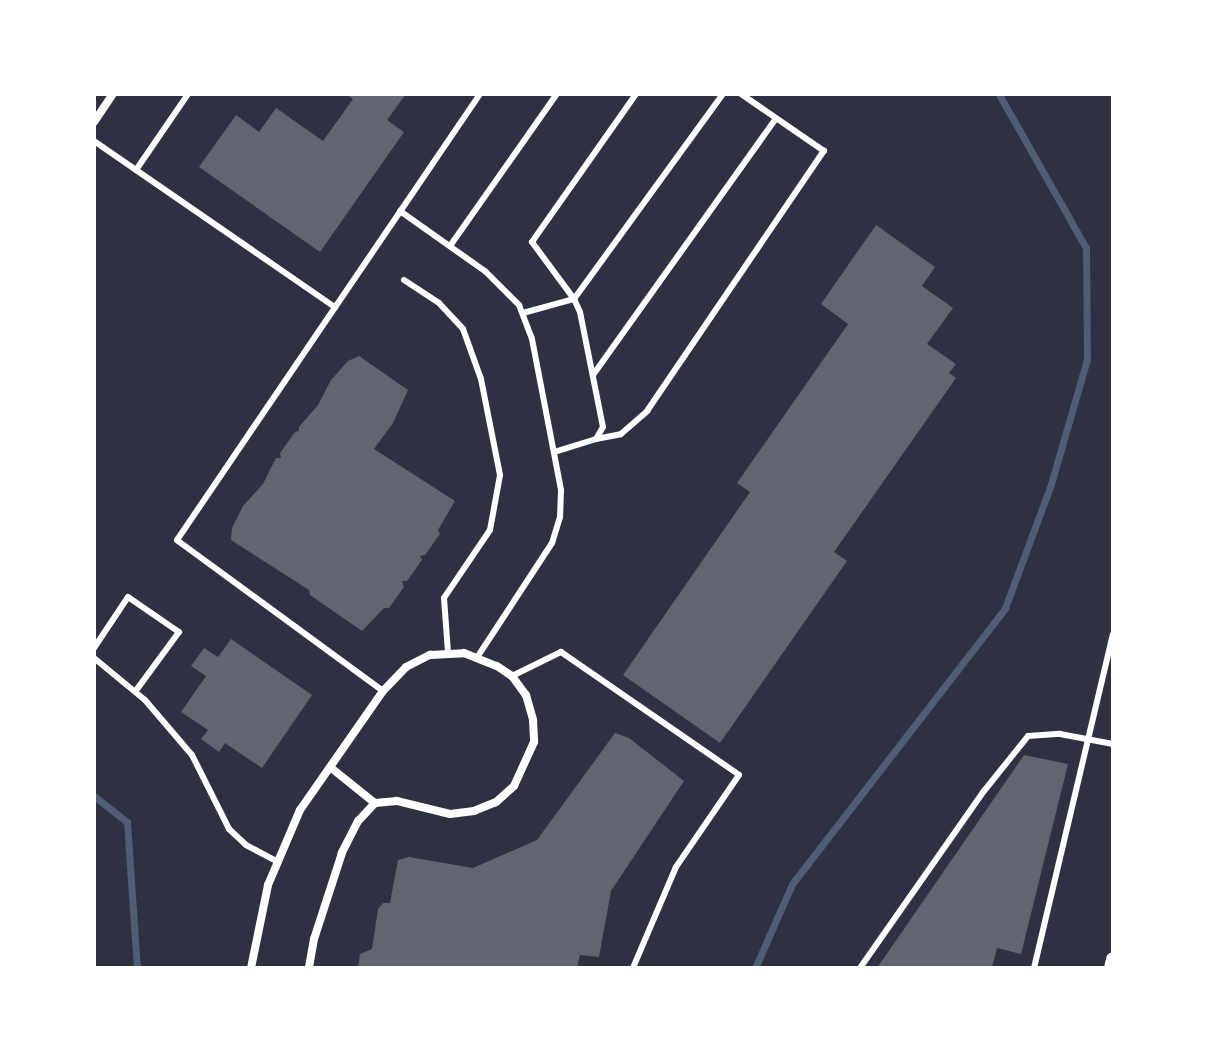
<!DOCTYPE html>
<html>
<head>
<meta charset="utf-8">
<style>
	body { margin:0 }
	#map { position:relative; width:1207px; height:1062px; overflow:hidden; background:#2d3142; font-family:"Fira Sans Condensed",sans-serif }
	div>[style] { position:absolute }
	[style*='--x'] { left:calc(var(--x)*1px); top:calc(var(--y)*1px); width:calc(var(--w)*1px); rotate:calc(var(--a)*1deg) }
	.stream>* { height:7px; margin:-3.5px; padding:0 3.5px; transform-origin:3.5px; border-radius:3.5px; background:#4f5d75 }
	.building>* { inset:0; background:#626471 }
	.service>* { height:6px; margin:-3px; padding:0 3px; transform-origin:3px; border-radius:3px; background:#fff }
	.minor>* { height:8px; margin:-4px; padding:0 4px; transform-origin:4px; border-radius:4px; background:#fff }
	.tertiary>* { height:14px; margin:-7px; padding:0 7px; transform-origin:7px; border-radius:7px; background:#fff }
	span { translate:-50% -50%; white-space:nowrap; text-align:center; line-height:1.15; -webkit-text-stroke:7px #fff; paint-order:stroke }
	.frame { position:absolute; inset:0; border:96px solid #fff; pointer-events:none }
</style>
</head>
<body>
<div id="map">
	<div class="stream">
		<i style="--x:94;--y:796;--w:42;--a:38.2"></i>
		<i style="--x:127;--y:822;--w:146;--a:86.1"></i>
		<i style="--x:755;--y:968;--w:92;--a:-66.2"></i>
		<i style="--x:792;--y:884;--w:349;--a:-52.3"></i>
		<i style="--x:1005;--y:608;--w:132;--a:-69.6"></i>
		<i style="--x:1051;--y:484;--w:130;--a:-73.9"></i>
		<i style="--x:1087;--y:359;--w:111;--a:-90.5"></i>
		<i style="--x:1086;--y:248;--w:177;--a:-119.5"></i>
	</div>
	<div class="building">
		<i style="clip-path:polygon(346px 94px,406px 94px,387px 120px,404px 132px,320px 252px,199px 167px,236px 115px,259px 132px,276px 108px,323px 141px,353px 99px)"></i>
		<i style="clip-path:polygon(876px 225px,935px 267px,922px 286px,953px 308px,927px 344px,956px 364px,949px 373px,956px 378px,834px 552px,847px 561px,720px 743px,623px 675px,750px 492px,737px 483px,848px 324px,821px 304px)"></i>
		<i style="clip-path:polygon(359px 356px,408px 390px,393px 423px,374px 449px,455px 501px,438px 530px,440px 534px,425px 555px,420px 556px,422px 560px,407px 581px,402px 581px,404px 587px,389px 608px,384px 608px,362px 631px,310px 595px,309px 590px,231px 540px,232px 528px,243px 506px,263px 484px,276px 458px,281px 458px,280px 453px,295px 432px,299px 431px,299px 427px,318px 405px,331px 380px,348px 361px)"></i>
		<i style="clip-path:polygon(231px 639px,312px 695px,262px 768px,225px 743px,219px 752px,201px 739px,208px 730px,181px 712px,206px 676px,191px 666px,204px 648px,218px 657px)"></i>
		<i style="clip-path:polygon(615px 733px,629px 738px,684px 781px,611px 891px,599px 957px,580px 955px,577px 968px,358px 968px,360px 954px,372px 949px,378px 909px,383px 903px,390px 903px,398px 860px,409px 857px,473px 868px,537px 840px)"></i>
		<i style="clip-path:polygon(1024px 755px,1068px 764px,1021px 954px,997px 948px,992px 968px,877px 968px)"></i>
	</div>
	<div class="service">
		<i style="--x:636;--y:94;--w:181;--a:125.1"></i>
		<i style="--x:532;--y:242;--w:71;--a:53.6"></i>
		<i style="--x:574;--y:299;--w:253;--a:-54"></i>
		<i style="--x:94;--y:141;--w:293;--a:34.6"></i>
		<i style="--x:136;--y:170;--w:92;--a:-55.6"></i>
		<i style="--x:400;--y:211;--w:105;--a:35.3"></i>
		<i style="--x:486;--y:272;--w:47;--a:45"></i>
		<i style="--x:519;--y:305;--w:36;--a:69"></i>
		<i style="--x:532;--y:339;--w:154;--a:79.1"></i>
		<i style="--x:561;--y:490;--w:27;--a:92"></i>
		<i style="--x:560;--y:517;--w:27;--a:107"></i>
		<i style="--x:552;--y:543;--w:135;--a:123.2"></i>
		<i style="--x:450;--y:246;--w:186;--a:-54.9"></i>
		<i style="--x:404;--y:280;--w:42;--a:33.3"></i>
		<i style="--x:439;--y:303;--w:35;--a:47"></i>
		<i style="--x:463;--y:329;--w:53;--a:70.2"></i>
		<i style="--x:481;--y:379;--w:98;--a:78.8"></i>
		<i style="--x:500;--y:475;--w:56;--a:100.3"></i>
		<i style="--x:490;--y:530;--w:82;--a:124.1"></i>
		<i style="--x:444;--y:598;--w:54;--a:85.8"></i>
		<i style="--x:523;--y:313;--w:53;--a:-15.4"></i>
		<i style="--x:574;--y:299;--w:14;--a:65"></i>
		<i style="--x:580;--y:312;--w:117;--a:78.7"></i>
		<i style="--x:603;--y:427;--w:14;--a:120"></i>
		<i style="--x:596;--y:439;--w:44;--a:162.8"></i>
		<i style="--x:593;--y:375;--w:315;--a:-54.5"></i>
		<i style="--x:596;--y:439;--w:25;--a:-11"></i>
		<i style="--x:621;--y:434;--w:35;--a:-41"></i>
		<i style="--x:647;--y:411;--w:315;--a:-55.8"></i>
		<i style="--x:824;--y:151;--w:101;--a:-145.5"></i>
		<i style="--x:94;--y:648;--w:61;--a:-56.3"></i>
		<i style="--x:128;--y:597;--w:62;--a:34.5"></i>
		<i style="--x:179;--y:632;--w:74;--a:126.3"></i>
		<i style="--x:94;--y:658;--w:66;--a:39.5"></i>
		<i style="--x:145;--y:700;--w:72;--a:49.5"></i>
		<i style="--x:192;--y:755;--w:83;--a:63.4"></i>
		<i style="--x:229;--y:829;--w:23;--a:43"></i>
		<i style="--x:246;--y:845;--w:34;--a:28"></i>
		<i style="--x:512;--y:676;--w:55;--a:-26.1"></i>
		<i style="--x:561;--y:652;--w:216;--a:34.6"></i>
		<i style="--x:739;--y:775;--w:112;--a:124.4"></i>
		<i style="--x:676;--y:867;--w:110;--a:113.1"></i>
		<i style="--x:383;--y:691;--w:255;--a:-143.8"></i>
		<i style="--x:177;--y:540;--w:539;--a:-55.81"></i>
		<i style="--x:860;--y:968;--w:216;--a:-55"></i>
		<i style="--x:984;--y:791;--w:70;--a:-51.3"></i>
		<i style="--x:1028;--y:736;--w:32;--a:-4"></i>
		<i style="--x:1060;--y:734;--w:54;--a:10.7"></i>
		<i style="--x:1034;--y:968;--w:343;--a:-76.7"></i>
	</div>
	<div class="minor">
		<i style="--x:94;--y:122;--w:34;--a:-56"></i>
		<i style="--x:330;--y:767;--w:58;--a:38.7"></i>
		<i style="--x:251;--y:968;--w:85;--a:-78.4"></i>
		<i style="--x:268;--y:885;--w:82;--a:-66.9"></i>
		<i style="--x:300;--y:810;--w:145;--a:-55.1"></i>
		<i style="--x:383;--y:691;--w:33;--a:-46"></i>
		<i style="--x:406;--y:667;--w:27;--a:-27"></i>
		<i style="--x:430;--y:655;--w:34;--a:-3"></i>
		<i style="--x:464;--y:653;--w:35;--a:22"></i>
		<i style="--x:497;--y:666;--w:18;--a:34"></i>
		<i style="--x:512;--y:676;--w:24;--a:54"></i>
		<i style="--x:526;--y:695;--w:26;--a:74"></i>
		<i style="--x:533;--y:720;--w:22;--a:87"></i>
		<i style="--x:534;--y:742;--w:48;--a:114.4"></i>
		<i style="--x:514;--y:786;--w:24;--a:138"></i>
		<i style="--x:496;--y:802;--w:24;--a:158"></i>
		<i style="--x:474;--y:811;--w:24;--a:173"></i>
		<i style="--x:450;--y:814;--w:55;--a:-166.2"></i>
		<i style="--x:397;--y:801;--w:22;--a:175"></i>
		<i style="--x:375;--y:803;--w:25;--a:133"></i>
		<i style="--x:358;--y:821;--w:36;--a:117"></i>
		<i style="--x:342;--y:853;--w:90;--a:108"></i>
		<i style="--x:314;--y:939;--w:29;--a:100"></i>
	</div>
	<div class="tertiary">
		<i style="--x:1111;--y:968;--w:9;--a:-77"></i>
	</div>
	<div class="frame"></div>
</div>
</body>
</html>
